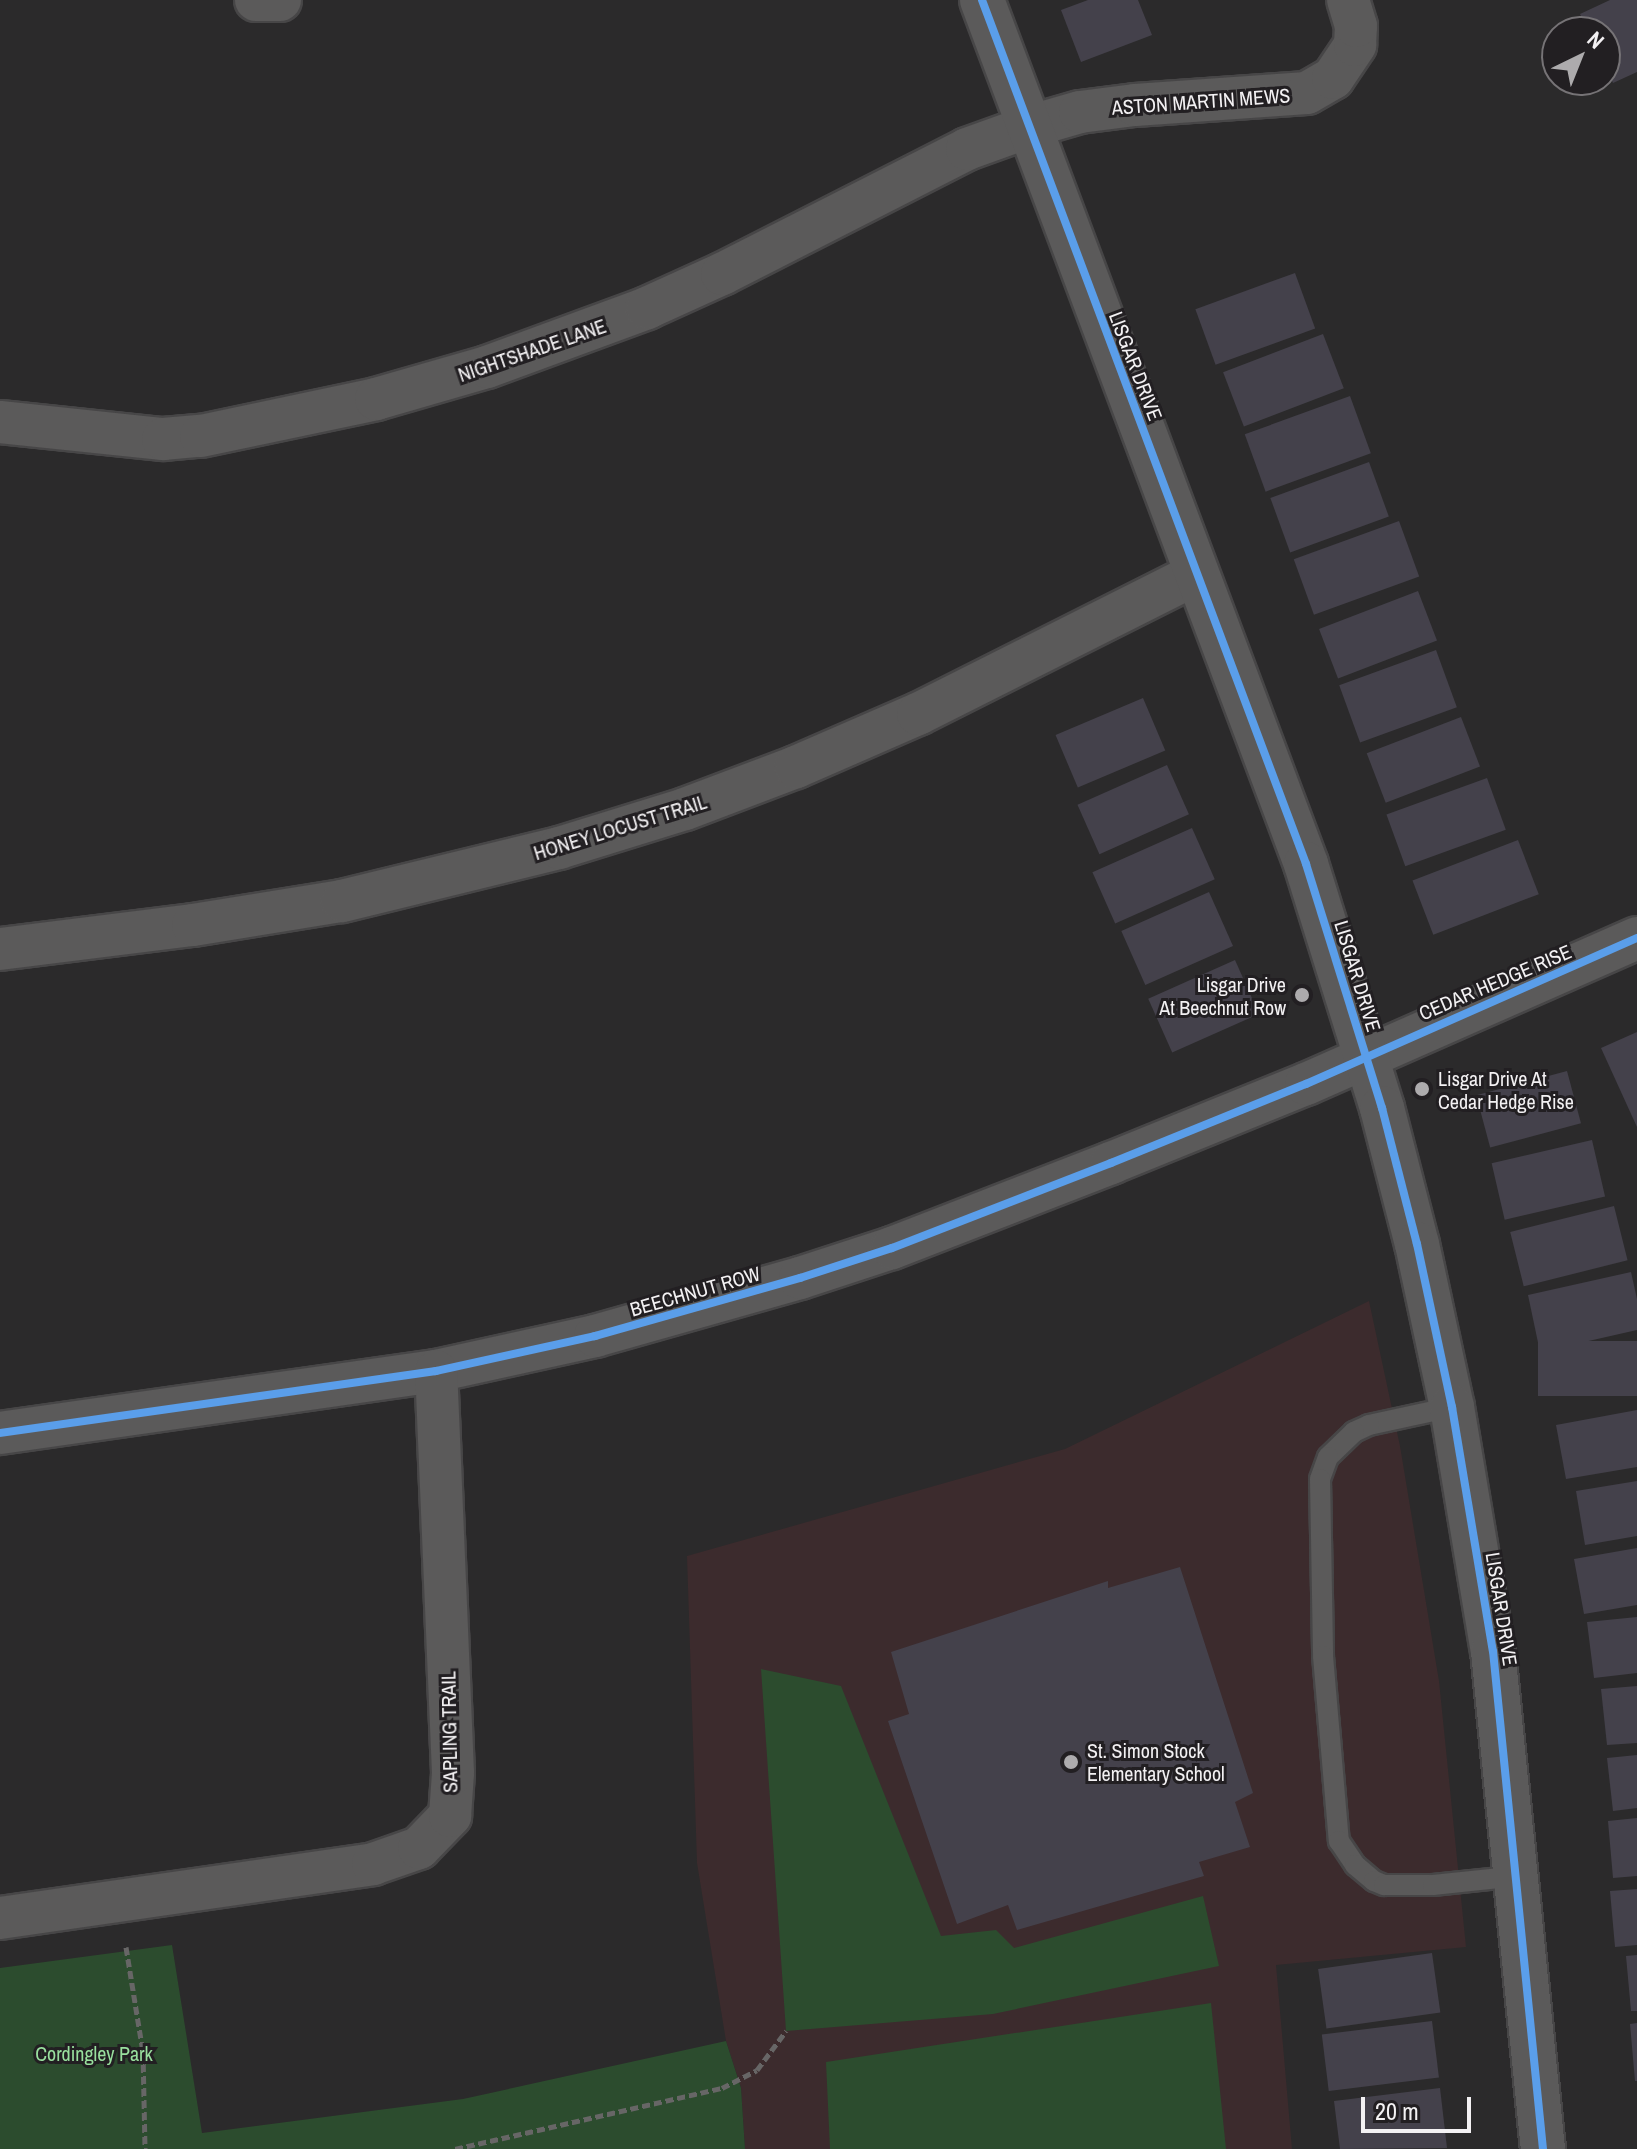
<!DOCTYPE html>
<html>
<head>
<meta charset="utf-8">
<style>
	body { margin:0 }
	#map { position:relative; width:1637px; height:2149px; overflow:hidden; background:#2b2a2b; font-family:"Archivo Narrow",sans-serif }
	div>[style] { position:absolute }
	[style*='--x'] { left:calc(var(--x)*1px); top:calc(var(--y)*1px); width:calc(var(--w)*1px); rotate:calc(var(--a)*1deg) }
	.education>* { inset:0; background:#3c2b2d }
	.green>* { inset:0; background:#2c4c2e }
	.building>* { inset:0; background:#44414b; transform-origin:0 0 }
	.path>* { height:5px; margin-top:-2.5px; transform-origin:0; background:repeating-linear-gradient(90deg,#676666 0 8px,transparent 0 12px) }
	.roads { filter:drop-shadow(2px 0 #474647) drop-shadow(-2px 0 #474647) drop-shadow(0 2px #474647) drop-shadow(0 -2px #474647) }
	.service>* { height:20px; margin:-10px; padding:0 10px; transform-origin:10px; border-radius:10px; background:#5b5a5a }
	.minor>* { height:42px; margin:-21px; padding:0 21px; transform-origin:21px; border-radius:21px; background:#5b5a5a }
	.tertiary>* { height:44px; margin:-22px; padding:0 22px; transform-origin:22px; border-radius:22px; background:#5b5a5a }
	.cycleway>* { height:8px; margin:-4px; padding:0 4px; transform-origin:4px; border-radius:4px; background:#5a9eea }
	.dots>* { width:22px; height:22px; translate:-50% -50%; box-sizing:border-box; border:4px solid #221f22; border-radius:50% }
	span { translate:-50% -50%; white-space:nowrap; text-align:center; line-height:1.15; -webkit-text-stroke:6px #221f22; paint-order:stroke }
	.street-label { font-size:20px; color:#f3f1f3 }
	.poi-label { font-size:20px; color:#f3f1f3 }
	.right { translate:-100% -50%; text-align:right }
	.left { translate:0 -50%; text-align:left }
	.park-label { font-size:20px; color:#99e09e }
	.north { position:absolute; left:1541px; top:16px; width:80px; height:80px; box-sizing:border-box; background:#221f22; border:2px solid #767376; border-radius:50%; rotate:43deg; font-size:22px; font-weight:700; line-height:32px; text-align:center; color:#f3f1f3 }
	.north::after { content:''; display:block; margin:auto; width:28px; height:36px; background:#adabad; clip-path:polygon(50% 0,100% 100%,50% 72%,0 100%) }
	.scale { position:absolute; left:1361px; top:2097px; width:110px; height:36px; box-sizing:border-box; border:4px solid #f3f1f3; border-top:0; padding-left:10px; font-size:24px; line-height:28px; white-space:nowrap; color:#f3f1f3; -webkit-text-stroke:6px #221f22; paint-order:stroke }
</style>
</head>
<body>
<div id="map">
	<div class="education">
		<i style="clip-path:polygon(1369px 1301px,1400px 1446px,1439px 1681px,1466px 1947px,1276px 1965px,1292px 2149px,745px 2149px,741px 2088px,726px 2041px,697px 1863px,687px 1556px,1065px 1449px)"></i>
	</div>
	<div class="green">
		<i style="clip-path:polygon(761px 1669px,841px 1686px,941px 1936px,996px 1930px,1014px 1948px,1203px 1896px,1219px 1966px,993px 2014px,786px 2031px)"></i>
		<i style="clip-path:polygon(172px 1945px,202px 2133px,463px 2099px,726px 2041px,741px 2088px,745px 2149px,0 2149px,0 1968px)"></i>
		<i style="clip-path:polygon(1211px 2003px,1226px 2149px,830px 2149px,826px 2062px)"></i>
	</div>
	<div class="building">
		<i style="clip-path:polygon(1088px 0,1138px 0,1152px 35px,1081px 62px,1061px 10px)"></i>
		<i style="clip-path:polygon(1610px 0,1637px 0,1637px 72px,1613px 83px,1605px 66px,1605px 32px,1589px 32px,1580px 14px)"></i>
		<i style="left:1295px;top:273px;width:59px;height:106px;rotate:70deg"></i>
		<i style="left:1323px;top:334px;width:58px;height:107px;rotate:69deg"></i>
		<i style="left:1350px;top:396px;width:61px;height:112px;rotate:70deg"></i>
		<i style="left:1369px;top:462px;width:58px;height:105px;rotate:70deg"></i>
		<i style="left:1399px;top:521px;width:59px;height:112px;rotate:70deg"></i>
		<i style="left:1418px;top:591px;width:53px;height:106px;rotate:69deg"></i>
		<i style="left:1436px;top:650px;width:61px;height:103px;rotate:70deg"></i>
		<i style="left:1143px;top:698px;width:57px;height:95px;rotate:67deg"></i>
		<i style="left:1461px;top:717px;width:53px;height:101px;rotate:69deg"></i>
		<i style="left:1167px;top:765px;width:54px;height:98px;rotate:66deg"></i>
		<i style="left:1487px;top:778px;width:55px;height:107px;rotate:70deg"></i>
		<i style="left:1192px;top:828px;width:56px;height:109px;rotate:66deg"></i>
		<i style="left:1518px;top:840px;width:58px;height:113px;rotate:69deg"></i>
		<i style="left:1209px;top:892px;width:59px;height:96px;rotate:66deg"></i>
		<i style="left:1235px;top:960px;width:59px;height:95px;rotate:66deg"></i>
		<i style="clip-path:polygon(1637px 1032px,1637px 1127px,1601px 1048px)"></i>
		<i style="left:1567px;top:1071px;width:54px;height:94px;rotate:75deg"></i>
		<i style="left:1592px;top:1140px;width:58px;height:103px;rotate:77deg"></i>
		<i style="left:1614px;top:1206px;width:56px;height:107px;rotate:76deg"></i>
		<i style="clip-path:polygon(1631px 1272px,1637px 1299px,1637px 1330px,1540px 1352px,1528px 1295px)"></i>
		<i style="left:1637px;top:1341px;width:55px;height:99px;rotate:90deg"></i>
		<i style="clip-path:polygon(1637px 1410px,1637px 1467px,1566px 1479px,1556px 1425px)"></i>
		<i style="clip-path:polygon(1637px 1481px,1637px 1536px,1585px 1545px,1576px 1491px)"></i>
		<i style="clip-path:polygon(1637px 1548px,1637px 1605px,1584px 1614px,1574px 1559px)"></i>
		<i style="clip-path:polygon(1180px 1567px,1253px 1793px,1235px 1802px,1250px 1847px,1199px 1862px,1204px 1876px,1017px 1930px,1008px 1905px,957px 1924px,888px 1721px,909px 1714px,891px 1652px,1108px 1581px,1108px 1588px)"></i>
		<i style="clip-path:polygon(1637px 1617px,1637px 1673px,1594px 1678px,1587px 1622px)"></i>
		<i style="clip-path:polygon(1637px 1686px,1637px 1743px,1607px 1745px,1601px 1689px)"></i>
		<i style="clip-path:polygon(1637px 1755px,1637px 1808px,1613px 1811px,1607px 1758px)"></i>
		<i style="clip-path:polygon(1637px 1818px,1637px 1876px,1613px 1878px,1608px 1821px)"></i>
		<i style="clip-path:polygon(1637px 1889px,1637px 1945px,1615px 1947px,1610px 1891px)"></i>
		<i style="left:1432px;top:1953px;width:60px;height:115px;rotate:82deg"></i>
		<i style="clip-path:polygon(1637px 1955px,1637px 2011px,1631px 2011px,1626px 1956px)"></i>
		<i style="left:1432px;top:2021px;width:57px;height:111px;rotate:83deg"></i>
		<i style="clip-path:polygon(1637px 2023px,1637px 2081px,1635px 2081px,1630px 2024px)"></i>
		<i style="clip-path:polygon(1440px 2088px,1447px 2148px,1340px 2149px,1334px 2101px)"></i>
	</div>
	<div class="path">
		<i style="--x:126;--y:1947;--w:106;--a:80.8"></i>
		<i style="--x:143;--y:2052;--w:97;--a:88.8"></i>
		<i style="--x:455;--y:2149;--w:274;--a:-12.9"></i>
		<i style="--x:722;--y:2088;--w:39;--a:-27"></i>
		<i style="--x:757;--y:2070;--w:49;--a:-53.4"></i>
	</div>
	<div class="roads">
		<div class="service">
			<i style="--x:1452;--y:1407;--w:85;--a:167.8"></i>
			<i style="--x:1369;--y:1425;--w:17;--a:155"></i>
			<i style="--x:1354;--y:1432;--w:36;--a:136"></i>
			<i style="--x:1328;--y:1457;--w:23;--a:110"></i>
			<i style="--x:1320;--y:1479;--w:177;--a:89"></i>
			<i style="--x:1323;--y:1656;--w:186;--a:85.1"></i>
			<i style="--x:1339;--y:1841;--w:29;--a:56"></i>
			<i style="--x:1355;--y:1865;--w:25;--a:40"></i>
			<i style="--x:1374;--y:1881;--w:11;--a:22"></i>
			<i style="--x:1384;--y:1885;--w:49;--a:0"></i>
			<i style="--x:1433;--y:1885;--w:85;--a:-6"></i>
		</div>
		<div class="minor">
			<i style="--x:256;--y:0;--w:24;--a:0"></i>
			<i style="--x:0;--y:422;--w:164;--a:6"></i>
			<i style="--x:163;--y:439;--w:38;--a:-5"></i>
			<i style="--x:201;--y:436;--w:179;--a:-11.9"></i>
			<i style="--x:376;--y:399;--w:116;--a:-16.1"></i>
			<i style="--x:487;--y:367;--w:171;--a:-20.2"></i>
			<i style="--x:647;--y:308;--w:82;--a:-24.4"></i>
			<i style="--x:722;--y:274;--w:275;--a:-27"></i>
			<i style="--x:967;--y:149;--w:65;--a:-19.8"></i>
			<i style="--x:1028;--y:127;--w:54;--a:-16.1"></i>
			<i style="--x:1080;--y:112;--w:55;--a:-7.3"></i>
			<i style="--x:1135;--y:105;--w:172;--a:-4"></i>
			<i style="--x:1307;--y:93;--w:30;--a:-30"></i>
			<i style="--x:1333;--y:78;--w:40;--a:-56"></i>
			<i style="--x:1355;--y:45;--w:19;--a:-87"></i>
			<i style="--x:1356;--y:26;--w:27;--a:-107"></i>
			<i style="--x:0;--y:949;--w:194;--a:-7.1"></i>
			<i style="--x:193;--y:925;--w:151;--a:-9.2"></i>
			<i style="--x:342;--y:901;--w:223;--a:-13.7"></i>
			<i style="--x:559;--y:848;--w:132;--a:-17.2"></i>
			<i style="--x:685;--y:809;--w:119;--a:-20.7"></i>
			<i style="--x:796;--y:767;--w:133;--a:-23.5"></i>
			<i style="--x:918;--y:714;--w:313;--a:-26.7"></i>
			<i style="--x:0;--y:1433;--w:440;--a:-8.1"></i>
			<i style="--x:436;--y:1371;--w:163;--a:-12.4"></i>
			<i style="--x:595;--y:1336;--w:213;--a:-15.8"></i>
			<i style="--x:800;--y:1278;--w:97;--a:-18.1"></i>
			<i style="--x:892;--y:1248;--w:235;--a:-21.2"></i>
			<i style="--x:1111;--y:1163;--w:210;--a:-22.1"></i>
			<i style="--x:1306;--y:1084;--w:362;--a:-23.8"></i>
			<i style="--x:0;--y:1918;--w:377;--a:-8.2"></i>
			<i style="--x:373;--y:1864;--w:49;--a:-19.2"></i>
			<i style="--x:419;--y:1848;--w:45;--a:-45.9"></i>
			<i style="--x:450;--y:1816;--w:43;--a:-86"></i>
			<i style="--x:453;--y:1773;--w:402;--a:-92.4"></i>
		</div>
		<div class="tertiary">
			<i style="--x:982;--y:0;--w:923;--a:69.44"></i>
			<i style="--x:1306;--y:864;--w:256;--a:72.7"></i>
			<i style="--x:1382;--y:1108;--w:140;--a:75.6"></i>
			<i style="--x:1417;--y:1244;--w:167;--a:77.9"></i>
			<i style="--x:1452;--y:1407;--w:247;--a:80.5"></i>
			<i style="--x:1493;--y:1651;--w:501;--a:84.27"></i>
		</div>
	</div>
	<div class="cycleway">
		<i style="--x:982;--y:0;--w:923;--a:69.44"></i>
		<i style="--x:1306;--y:864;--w:256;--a:72.7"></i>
		<i style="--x:1382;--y:1108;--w:140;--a:75.6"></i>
		<i style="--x:1417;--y:1244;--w:167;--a:77.9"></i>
		<i style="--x:1452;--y:1407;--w:247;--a:80.5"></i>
		<i style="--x:1493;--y:1651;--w:501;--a:84.27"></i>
		<i style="--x:0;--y:1433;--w:440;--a:-8.1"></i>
		<i style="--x:436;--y:1371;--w:163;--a:-12.4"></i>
		<i style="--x:595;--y:1336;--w:213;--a:-15.8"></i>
		<i style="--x:800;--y:1278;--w:97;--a:-18.1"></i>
		<i style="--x:892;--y:1248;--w:235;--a:-21.2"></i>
		<i style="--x:1111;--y:1163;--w:210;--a:-22.1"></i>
		<i style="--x:1306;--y:1084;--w:362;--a:-23.8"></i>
	</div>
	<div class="dots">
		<i style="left:1302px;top:995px;background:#adabad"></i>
		<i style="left:1422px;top:1089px;background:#adabad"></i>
		<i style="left:1071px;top:1762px;background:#adabad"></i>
	</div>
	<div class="street-label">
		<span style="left:1201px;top:101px;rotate:-4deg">ASTON MARTIN MEWS</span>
		<span style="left:532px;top:350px;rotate:-19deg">NIGHTSHADE LANE</span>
		<span style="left:1136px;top:366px;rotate:69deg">LISGAR DRIVE</span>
		<span style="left:620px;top:827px;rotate:-17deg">HONEY LOCUST TRAIL</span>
		<span style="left:1358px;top:976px;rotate:73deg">LISGAR DRIVE</span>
		<span style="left:1495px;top:982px;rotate:-23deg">CEDAR HEDGE RISE</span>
		<span style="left:695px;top:1291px;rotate:-16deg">BEECHNUT ROW</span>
		<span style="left:1502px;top:1609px;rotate:81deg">LISGAR DRIVE</span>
		<span style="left:449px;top:1732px;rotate:-91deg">SAPLING TRAIL</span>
	</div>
	<div class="poi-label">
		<span class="right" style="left:1286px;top:996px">Lisgar Drive<br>At Beechnut Row</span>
		<span class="left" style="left:1438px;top:1090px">Lisgar Drive At<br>Cedar Hedge Rise</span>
		<span class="left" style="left:1087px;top:1762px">St. Simon Stock<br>Elementary School</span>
	</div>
	<div class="park-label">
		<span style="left:94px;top:2053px">Cordingley Park</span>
	</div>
	<div class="north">N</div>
	<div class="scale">20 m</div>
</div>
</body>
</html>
